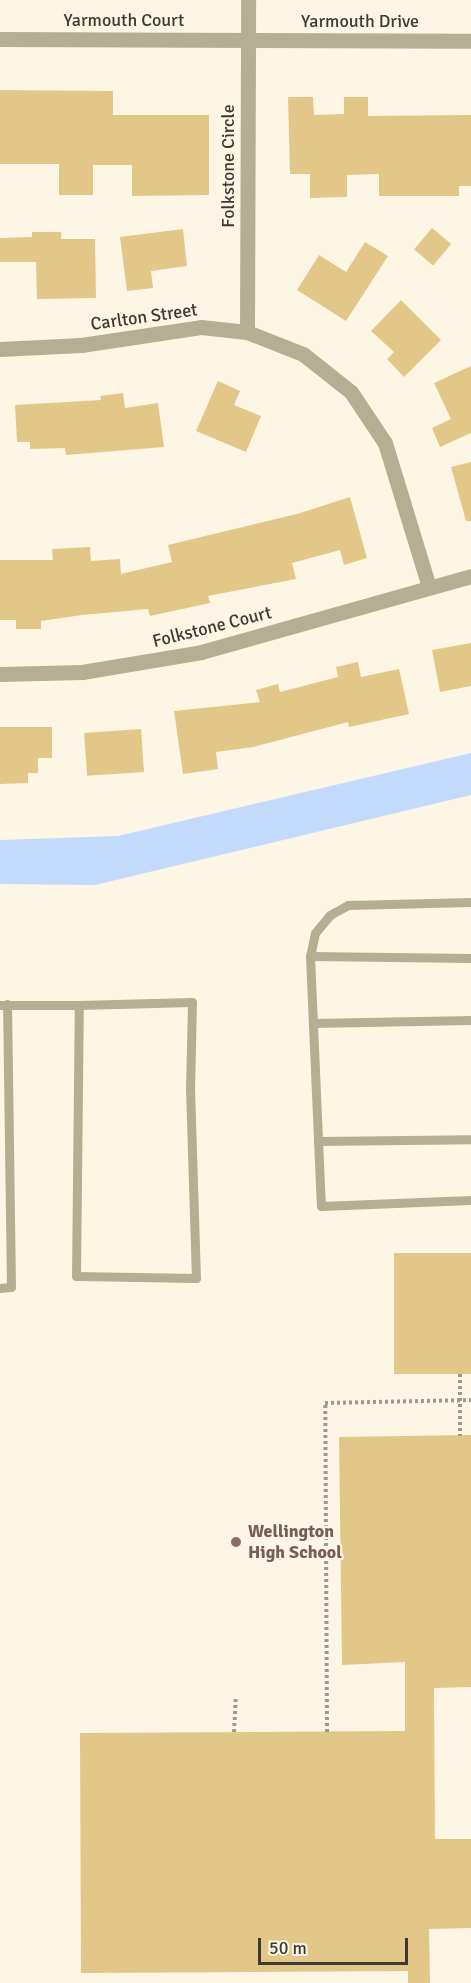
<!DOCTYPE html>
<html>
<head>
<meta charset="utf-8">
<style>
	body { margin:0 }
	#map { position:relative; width:471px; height:1983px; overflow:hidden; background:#fdf6e5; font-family:Signika,sans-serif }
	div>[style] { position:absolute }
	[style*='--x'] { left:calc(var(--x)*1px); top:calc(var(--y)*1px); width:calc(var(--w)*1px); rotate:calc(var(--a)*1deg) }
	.water>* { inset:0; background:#c2dafb }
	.building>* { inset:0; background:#e3c788; transform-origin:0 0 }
	.path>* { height:4px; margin-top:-2px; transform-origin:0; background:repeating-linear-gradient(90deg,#9e998d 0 3px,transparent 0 6px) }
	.lane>* { height:9px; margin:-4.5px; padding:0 4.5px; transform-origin:4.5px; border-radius:4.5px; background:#b6ae92 }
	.street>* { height:15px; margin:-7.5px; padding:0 7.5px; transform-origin:7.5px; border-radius:7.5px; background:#b6ae92 }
	.dots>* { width:16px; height:16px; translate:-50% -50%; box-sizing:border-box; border:3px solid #fdf6e5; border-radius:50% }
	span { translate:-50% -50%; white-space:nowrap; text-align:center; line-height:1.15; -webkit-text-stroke:4.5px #fdf6e5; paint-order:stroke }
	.street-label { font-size:18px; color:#3d3a34 }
	.education-label { font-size:18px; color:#785e54; font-weight:700 }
	.left { translate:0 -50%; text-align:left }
	.scale { position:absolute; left:258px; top:1938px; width:150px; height:27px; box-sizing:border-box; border:3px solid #3d3a34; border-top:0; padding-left:8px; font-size:18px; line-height:21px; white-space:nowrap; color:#3d3a34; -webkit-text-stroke:4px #fdf6e5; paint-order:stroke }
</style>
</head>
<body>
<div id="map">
	<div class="water">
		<i style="clip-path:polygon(471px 753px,471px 795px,95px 885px,0 884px,0 840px,118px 836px)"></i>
	</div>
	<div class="building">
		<i style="clip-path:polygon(0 90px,113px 91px,113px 115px,209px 115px,209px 195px,132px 196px,132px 165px,93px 165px,93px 195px,59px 195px,59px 164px,0 164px)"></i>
		<i style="clip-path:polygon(288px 97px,313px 97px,314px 115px,344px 114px,344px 97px,368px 97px,368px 116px,471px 115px,471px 186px,459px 186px,459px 196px,379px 196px,379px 174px,347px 175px,347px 197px,310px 198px,310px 174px,290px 174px)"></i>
		<i style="left:432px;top:228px;width:25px;height:28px;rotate:40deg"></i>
		<i style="clip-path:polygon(183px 229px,187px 266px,151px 271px,153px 288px,127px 291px,120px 237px)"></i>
		<i style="clip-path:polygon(32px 232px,61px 232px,61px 239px,95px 239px,96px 298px,37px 299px,36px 262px,0 262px,0 238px,32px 237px)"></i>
		<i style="clip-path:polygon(365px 242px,388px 256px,346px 321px,297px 290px,319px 255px,346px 272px)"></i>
		<i style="clip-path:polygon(401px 300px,441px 340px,404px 377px,387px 359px,394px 352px,371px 331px)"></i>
		<i style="clip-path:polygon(471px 366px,471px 433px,440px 447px,432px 428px,451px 419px,434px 383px)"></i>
		<i style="clip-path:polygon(218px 381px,240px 391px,234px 405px,261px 416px,246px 452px,196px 431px)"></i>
		<i style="clip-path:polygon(123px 393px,125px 408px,158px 403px,164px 447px,66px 455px,65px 448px,30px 449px,30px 442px,17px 442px,15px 405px,101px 400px,100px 396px)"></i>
		<i style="clip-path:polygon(471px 462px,471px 521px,466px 521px,451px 467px)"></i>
		<i style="clip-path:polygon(350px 497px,367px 558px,344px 565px,340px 550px,292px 563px,296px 579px,208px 596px,210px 603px,150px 616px,148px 609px,82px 615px,41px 621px,41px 629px,16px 629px,16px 620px,0 620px,0 560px,53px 560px,52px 549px,90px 547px,91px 561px,120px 559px,121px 574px,172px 562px,168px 545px,297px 514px)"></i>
		<i style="clip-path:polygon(471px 643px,471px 686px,440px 692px,432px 650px)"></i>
		<i style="clip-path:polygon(358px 662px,361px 677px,399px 669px,409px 714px,349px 727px,348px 722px,253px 747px,216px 752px,218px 769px,183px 774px,174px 711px,260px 702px,256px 690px,278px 684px,280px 692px,338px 677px,336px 667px)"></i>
		<i style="clip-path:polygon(0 727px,52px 727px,52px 758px,38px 758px,38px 773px,28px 773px,28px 783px,0 784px)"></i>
		<i style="left:141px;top:729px;width:43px;height:57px;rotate:86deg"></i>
		<i style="left:394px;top:1253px;width:77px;height:121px"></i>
		<i style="clip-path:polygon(471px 1435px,471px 1687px,434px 1688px,435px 1839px,471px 1839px,471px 1928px,429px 1929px,430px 1983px,408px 1983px,408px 1971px,81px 1973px,80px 1733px,405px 1731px,405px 1662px,342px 1665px,339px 1437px)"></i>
	</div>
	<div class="path">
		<i style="--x:460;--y:1374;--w:62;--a:90"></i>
		<i style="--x:234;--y:1732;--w:33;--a:-87"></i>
		<i style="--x:327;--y:1732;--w:329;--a:-90.3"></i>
		<i style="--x:325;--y:1403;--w:146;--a:-1.2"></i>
	</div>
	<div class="lane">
		<i style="--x:471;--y:902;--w:123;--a:178.6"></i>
		<i style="--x:348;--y:905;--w:21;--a:151"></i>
		<i style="--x:330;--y:915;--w:23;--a:130"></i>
		<i style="--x:315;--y:933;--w:24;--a:102"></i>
		<i style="--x:310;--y:956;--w:250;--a:87.5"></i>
		<i style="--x:321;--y:1206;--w:150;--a:-2.3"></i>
		<i style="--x:310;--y:956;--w:161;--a:0.7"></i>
		<i style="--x:192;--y:1002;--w:86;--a:91.3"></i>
		<i style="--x:190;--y:1088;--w:190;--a:88.2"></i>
		<i style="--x:196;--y:1278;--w:120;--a:-179"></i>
		<i style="--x:76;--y:1276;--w:271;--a:-89.4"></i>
		<i style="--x:79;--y:1005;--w:113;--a:-1.5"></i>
		<i style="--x:0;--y:1005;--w:79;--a:0"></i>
		<i style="--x:313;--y:1023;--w:158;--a:-1.1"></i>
		<i style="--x:318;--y:1141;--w:153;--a:-0.7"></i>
		<i style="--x:0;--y:1288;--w:11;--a:-5"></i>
		<i style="--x:11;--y:1287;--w:283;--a:-90.8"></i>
	</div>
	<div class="street">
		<i style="--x:0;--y:39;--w:471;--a:0.2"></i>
		<i style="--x:247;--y:332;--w:332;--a:-89.8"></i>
		<i style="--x:0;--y:349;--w:81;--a:-2.8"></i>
		<i style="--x:81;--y:345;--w:121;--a:-8.5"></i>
		<i style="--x:201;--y:327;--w:46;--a:6.2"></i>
		<i style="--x:247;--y:332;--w:60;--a:21.4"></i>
		<i style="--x:303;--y:354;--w:61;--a:38.4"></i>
		<i style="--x:351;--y:392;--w:61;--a:56.3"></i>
		<i style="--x:385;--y:443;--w:151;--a:73"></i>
		<i style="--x:0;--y:674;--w:82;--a:-1.4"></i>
		<i style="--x:82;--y:672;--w:121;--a:-9.5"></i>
		<i style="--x:201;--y:652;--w:280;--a:-15.7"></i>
	</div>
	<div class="dots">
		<i style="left:236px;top:1542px;background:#8d6e63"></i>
	</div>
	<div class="street-label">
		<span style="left:124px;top:20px">Yarmouth Court</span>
		<span style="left:360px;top:21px">Yarmouth Drive</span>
		<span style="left:228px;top:166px;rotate:-90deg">Folkstone Circle</span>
		<span style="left:144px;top:317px;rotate:-8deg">Carlton Street</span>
		<span style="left:212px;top:627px;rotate:-14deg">Folkstone Court</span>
	</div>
	<div class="education-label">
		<span class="left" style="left:248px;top:1542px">Wellington<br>High School</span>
	</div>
	<div class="scale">50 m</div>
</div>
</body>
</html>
